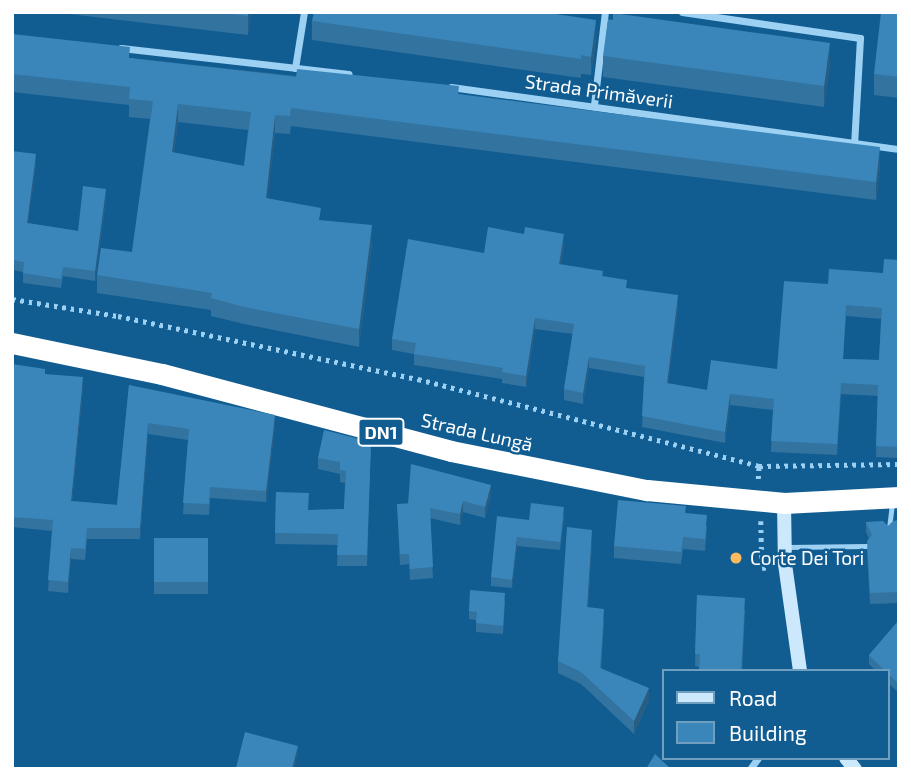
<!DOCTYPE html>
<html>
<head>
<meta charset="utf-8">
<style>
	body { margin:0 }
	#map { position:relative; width:911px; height:781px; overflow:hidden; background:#115d92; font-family:"Exo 2",sans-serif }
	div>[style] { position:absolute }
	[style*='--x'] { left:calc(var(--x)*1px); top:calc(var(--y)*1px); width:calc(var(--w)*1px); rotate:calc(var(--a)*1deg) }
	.path>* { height:4.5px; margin-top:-2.25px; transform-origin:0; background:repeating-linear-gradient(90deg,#9dd1f3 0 3.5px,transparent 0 8.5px) }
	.lane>* { height:5px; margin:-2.5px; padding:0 2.5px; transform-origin:2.5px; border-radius:2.5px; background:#9dd1f3 }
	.street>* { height:7px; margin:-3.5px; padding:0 3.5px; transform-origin:3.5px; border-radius:3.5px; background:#9dd1f3 }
	.secondary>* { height:14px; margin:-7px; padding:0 7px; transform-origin:7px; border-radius:7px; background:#cce8fd }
	.highway>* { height:21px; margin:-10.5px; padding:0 10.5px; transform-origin:10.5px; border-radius:10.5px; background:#fff }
	.wall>* { inset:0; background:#3273a0; transform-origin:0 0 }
	.shaded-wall>* { inset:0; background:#295e82 }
	.building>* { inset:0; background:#3a86ba; transform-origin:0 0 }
	.dots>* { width:19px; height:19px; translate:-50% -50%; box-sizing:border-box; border:4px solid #115d92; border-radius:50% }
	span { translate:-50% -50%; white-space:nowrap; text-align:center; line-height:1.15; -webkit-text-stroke:5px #115d92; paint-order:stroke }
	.shield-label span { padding:2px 5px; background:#115d92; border:2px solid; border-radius:5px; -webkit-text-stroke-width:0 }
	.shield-label { font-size:18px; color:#fff; font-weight:700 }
	.street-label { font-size:19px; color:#fff }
	.poi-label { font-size:19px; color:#fff }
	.left { translate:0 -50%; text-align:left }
	.frame { position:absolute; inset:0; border:14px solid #fff; pointer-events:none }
	.legend { position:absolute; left:662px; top:669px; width:228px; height:91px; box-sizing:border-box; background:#115d92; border:2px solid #709ebe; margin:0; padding:9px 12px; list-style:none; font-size:21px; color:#fff }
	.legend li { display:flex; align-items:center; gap:14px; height:35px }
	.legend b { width:35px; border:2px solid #709ebe }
</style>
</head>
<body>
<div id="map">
	<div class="path">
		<i style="--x:12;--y:299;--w:107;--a:9.1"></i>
		<i style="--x:118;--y:316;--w:307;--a:11.9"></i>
		<i style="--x:418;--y:379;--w:352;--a:14.3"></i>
		<i style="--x:758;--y:479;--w:13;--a:-86"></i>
		<i style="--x:759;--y:466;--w:140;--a:-0.8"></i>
		<i style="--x:761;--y:521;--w:47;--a:88.8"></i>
		<i style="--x:762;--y:568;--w:7;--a:-8"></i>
	</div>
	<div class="lane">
		<i style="--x:889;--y:528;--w:24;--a:-83"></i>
		<i style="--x:787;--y:547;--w:80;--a:-0.7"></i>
	</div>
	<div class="street">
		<i style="--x:682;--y:12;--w:180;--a:8.3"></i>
		<i style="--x:860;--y:38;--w:106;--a:93.2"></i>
		<i style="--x:121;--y:48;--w:229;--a:6.5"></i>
		<i style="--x:295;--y:68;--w:57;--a:-80.9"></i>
		<i style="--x:451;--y:87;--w:452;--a:7.9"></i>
		<i style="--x:594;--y:105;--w:94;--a:-83.3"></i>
		<i style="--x:750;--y:769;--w:14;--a:-54"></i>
	</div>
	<div class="secondary">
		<i style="--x:784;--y:503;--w:61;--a:89.1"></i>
		<i style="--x:785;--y:564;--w:108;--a:82"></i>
		<i style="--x:846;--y:758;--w:14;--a:51"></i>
	</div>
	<div class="highway">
		<i style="--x:12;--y:343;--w:153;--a:11.7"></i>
		<i style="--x:162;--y:374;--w:299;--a:14.9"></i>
		<i style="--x:451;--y:451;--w:200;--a:11.3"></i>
		<i style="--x:647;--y:490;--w:138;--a:5.4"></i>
		<i style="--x:784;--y:503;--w:115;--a:-3"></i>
	</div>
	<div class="wall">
		<i style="clip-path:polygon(52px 12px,251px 12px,248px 35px)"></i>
		<i style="clip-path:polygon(899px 12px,899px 98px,874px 95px,874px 74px)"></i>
		<i style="clip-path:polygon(312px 21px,596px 39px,591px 75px,581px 74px,581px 78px,312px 40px)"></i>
		<i style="clip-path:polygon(evenodd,12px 34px,130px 58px,459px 94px,880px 165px,876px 200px,291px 126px,290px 134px,275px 133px,267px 198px,372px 243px,359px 347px,244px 324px,211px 316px,211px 310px,97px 293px,97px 275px,132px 252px,150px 119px,129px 117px,129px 105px,12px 92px,12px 34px,178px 122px,248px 130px,244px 166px,174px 153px,178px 122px)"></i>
		<i style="clip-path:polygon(603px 56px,830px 64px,824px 107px,603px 77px)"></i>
		<i style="clip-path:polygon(12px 151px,36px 164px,28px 223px,78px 231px,106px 199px,95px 281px,63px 276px,61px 288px,23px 283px,23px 272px,12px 270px)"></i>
		<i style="clip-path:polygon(evenodd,564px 245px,561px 265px,603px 276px,627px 288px,678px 306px,668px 384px,707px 390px,777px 369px,828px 284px,883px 273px,899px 260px,898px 458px,876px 457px,878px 396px,841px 394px,837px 455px,771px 452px,773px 410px,730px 405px,725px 443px,642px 427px,644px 377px,589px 368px,583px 404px,564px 400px,564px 389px,573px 334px,535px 329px,526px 387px,502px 383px,502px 379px,414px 365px,414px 354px,392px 350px,392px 339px,484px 253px,564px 245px,846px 316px,881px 319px,879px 360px,843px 359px,846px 316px)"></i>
		<i style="clip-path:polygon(12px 364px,45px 374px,83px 388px,72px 501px,117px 505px,129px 385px,275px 426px,266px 502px,210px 498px,209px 515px,183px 514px,188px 440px,148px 434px,140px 539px,87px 539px,85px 560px,71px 559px,68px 593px,48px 591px,52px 531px,12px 527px)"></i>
		<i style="clip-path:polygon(371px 442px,367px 566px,337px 566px,338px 545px,275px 544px,276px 492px,309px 510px,344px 509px,345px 483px,340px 482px,340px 474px,318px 469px,318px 458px)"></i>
		<i style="clip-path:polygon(491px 495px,485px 518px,463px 512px,460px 525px,430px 518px,433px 578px,410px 580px,409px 564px,400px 565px,397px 504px)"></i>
		<i style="clip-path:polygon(686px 513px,707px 527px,705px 551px,683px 549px,681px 564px,614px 558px,614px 546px)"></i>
		<i style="clip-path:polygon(564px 515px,560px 550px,517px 546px,512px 588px,491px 586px,491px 577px,529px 520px)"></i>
		<i style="clip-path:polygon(899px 520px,899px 603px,870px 604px,867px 551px,869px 539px,866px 532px,866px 522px,888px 526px)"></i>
		<i style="left:208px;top:538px;width:56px;height:54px;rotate:90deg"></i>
		<i style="clip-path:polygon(592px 542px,588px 607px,604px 621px,601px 668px,649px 700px,634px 734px,581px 684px,558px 673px,558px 661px)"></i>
		<i style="clip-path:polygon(697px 595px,745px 610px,742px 671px,699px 671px,699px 667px,695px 666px)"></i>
		<i style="clip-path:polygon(505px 601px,503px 634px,476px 632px,476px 620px,469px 619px,469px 611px)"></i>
		<i style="clip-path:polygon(899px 620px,899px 693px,888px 683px,888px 671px,876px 671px,869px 664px,869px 655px)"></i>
	</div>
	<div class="shaded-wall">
		<i style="clip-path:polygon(248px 12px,251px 12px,248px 35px)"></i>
		<i style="clip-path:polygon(596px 20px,596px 39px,591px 75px,591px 57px)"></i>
		<i style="clip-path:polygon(830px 43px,830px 64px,824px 107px,824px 86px)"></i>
		<i style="clip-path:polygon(178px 104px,178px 122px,172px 170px,172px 152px)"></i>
		<i style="clip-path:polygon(275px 115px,275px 133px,266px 216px,266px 198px)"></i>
		<i style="clip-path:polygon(880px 147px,880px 165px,876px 200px,876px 182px)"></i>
		<i style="clip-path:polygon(36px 154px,36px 164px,27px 233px,27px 223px)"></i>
		<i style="clip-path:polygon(106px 189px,106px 199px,95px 281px,95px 271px)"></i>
		<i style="clip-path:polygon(372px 225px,372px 243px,359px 347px,359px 329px)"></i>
		<i style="clip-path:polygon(564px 234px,564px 245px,559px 276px,559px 264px)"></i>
		<i style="clip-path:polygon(678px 295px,678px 306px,667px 395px,667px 383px)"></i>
		<i style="clip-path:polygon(535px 318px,535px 329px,526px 387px,526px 376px)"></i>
		<i style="clip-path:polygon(589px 357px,589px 368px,583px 404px,583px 393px)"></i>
		<i style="clip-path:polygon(83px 377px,83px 388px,71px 512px,71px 501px)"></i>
		<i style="clip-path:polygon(730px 394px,730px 405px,725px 443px,725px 432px)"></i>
		<i style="clip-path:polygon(275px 415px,275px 426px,266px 502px,266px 491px)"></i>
		<i style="clip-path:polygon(148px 423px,148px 434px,140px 539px,140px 528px)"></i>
		<i style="clip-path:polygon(491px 485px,491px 495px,485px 518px,485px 507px)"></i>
		<i style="clip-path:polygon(463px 501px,463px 512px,460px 525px,460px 514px)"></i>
		<i style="clip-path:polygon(592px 530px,592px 542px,587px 619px,587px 607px)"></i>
		<i style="clip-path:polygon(517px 537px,517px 546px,512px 588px,512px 580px)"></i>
		<i style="clip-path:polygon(71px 548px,71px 559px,68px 593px,68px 582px)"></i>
		<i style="clip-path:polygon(649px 688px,649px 700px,634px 734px,634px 721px)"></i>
		<i style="clip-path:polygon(298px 746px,298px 756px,294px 769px,292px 769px)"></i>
	</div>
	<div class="building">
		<i style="clip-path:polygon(216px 12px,248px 12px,248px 16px)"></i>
		<i style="clip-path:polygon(314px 12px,542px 12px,596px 20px,591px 57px,581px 55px,581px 59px,312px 21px)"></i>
		<i style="clip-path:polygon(881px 12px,899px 12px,899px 77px,874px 74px)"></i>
		<i style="clip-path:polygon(613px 13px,830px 43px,824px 86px,603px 56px,608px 19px,613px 20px)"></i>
		<i style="clip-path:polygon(evenodd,12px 34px,130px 47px,129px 58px,296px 77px,297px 69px,459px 86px,458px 94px,880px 147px,876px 182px,291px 108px,290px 116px,275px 115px,266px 198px,321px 208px,319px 220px,372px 225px,359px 329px,244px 307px,211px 298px,212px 293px,97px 275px,101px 248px,132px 252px,153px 101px,129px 99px,130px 87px,12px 74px,12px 34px,178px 104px,251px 112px,244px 166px,172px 152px,178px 104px)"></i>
		<i style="clip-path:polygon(12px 151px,36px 154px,27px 223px,78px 231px,83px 186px,106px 189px,95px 271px,63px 267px,61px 279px,23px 273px,24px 262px,12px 260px)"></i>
		<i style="clip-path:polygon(evenodd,488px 227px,524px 234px,525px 227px,564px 234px,559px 264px,603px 271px,602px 276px,627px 280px,626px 288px,678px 295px,667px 383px,707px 390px,711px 360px,777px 369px,784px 281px,828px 284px,829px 269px,883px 273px,884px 259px,899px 260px,898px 447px,876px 446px,878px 385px,841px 383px,837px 444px,771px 441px,774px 399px,730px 394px,725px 432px,642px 416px,645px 366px,589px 357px,583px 393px,564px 389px,574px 324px,535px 318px,526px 376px,502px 372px,503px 368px,414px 354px,416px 343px,392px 339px,408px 239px,484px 253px,488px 227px,846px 305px,882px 308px,879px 360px,843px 359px,846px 305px)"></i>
		<i style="clip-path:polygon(12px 364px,45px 369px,45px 374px,83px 377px,71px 501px,117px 505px,129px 385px,275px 415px,266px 491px,210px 487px,209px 504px,183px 503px,189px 429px,148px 423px,140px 528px,87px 528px,85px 549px,71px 548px,68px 582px,48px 580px,53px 520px,12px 517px)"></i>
		<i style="clip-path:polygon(324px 430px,371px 442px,367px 555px,337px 555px,338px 534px,275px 533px,276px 492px,309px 493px,308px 510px,344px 509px,346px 471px,340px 470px,340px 462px,318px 458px)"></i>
		<i style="clip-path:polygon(411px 464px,491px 485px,485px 507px,463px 501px,460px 514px,430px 508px,433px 567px,410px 569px,409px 554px,400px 554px,397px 504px,408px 504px)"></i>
		<i style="clip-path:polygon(618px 500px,686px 506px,685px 513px,707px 515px,705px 539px,683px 537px,681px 552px,614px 546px)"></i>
		<i style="clip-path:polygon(531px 503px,564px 507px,560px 542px,517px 537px,512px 580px,491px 577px,497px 516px,529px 520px)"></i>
		<i style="clip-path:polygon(899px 520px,899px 592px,870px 593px,867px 541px,872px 535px,866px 522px,883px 521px,888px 526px,893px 521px)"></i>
		<i style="clip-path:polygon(567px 527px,592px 530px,587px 607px,604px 609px,600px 668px,649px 688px,634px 721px,581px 672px,558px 661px)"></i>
		<i style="left:208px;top:538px;width:44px;height:54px;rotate:90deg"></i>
		<i style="clip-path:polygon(470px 590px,505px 593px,503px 626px,476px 623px,477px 612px,469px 611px)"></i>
		<i style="clip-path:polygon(697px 595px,745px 598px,741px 671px,699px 671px,700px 654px,695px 654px)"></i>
		<i style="clip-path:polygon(899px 620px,899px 684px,888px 674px,888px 671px,885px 671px,869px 655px)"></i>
		<i style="clip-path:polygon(245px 732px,298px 746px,292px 769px,236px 768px)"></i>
		<i style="clip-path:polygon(655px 754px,671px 769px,646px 769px)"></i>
	</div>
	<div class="dots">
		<i style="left:736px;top:558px;background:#ffb95f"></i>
	</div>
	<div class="shield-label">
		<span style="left:381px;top:432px">DN1</span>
	</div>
	<div class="street-label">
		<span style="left:599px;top:91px;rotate:8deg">Strada Primăverii</span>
		<span style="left:477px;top:432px;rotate:13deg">Strada Lungă</span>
	</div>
	<div class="poi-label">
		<span class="left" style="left:750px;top:558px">Corte Dei Tori</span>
	</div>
	<div class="frame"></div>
	<ul class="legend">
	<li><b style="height:9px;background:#cce8fd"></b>Road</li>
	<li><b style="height:19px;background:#3a86ba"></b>Building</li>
	</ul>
</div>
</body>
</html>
